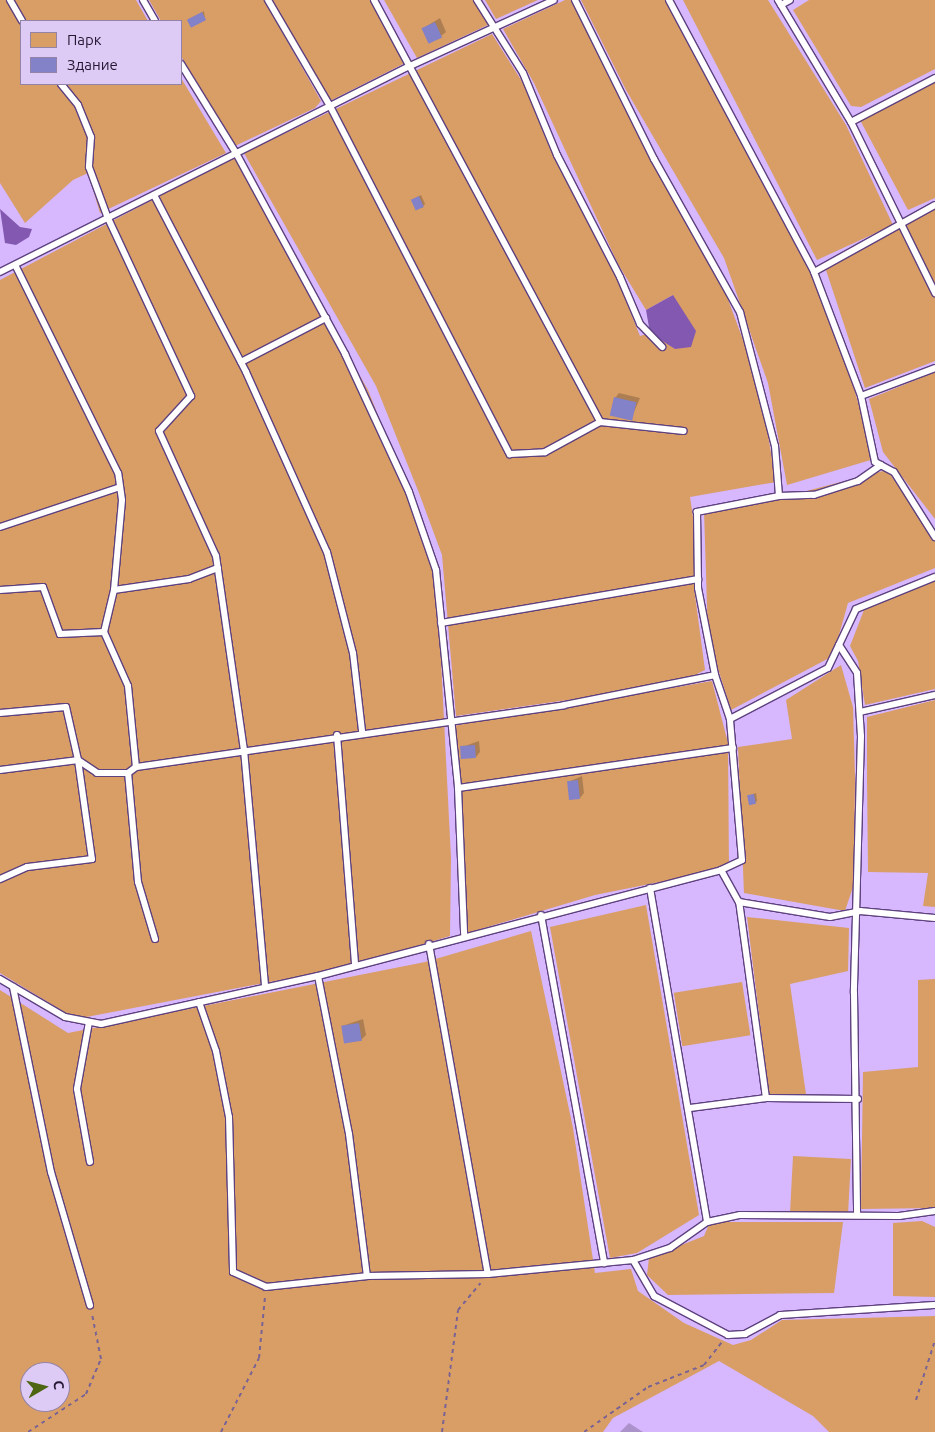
<!DOCTYPE html>
<html>
<head>
<meta charset="utf-8">
<style>
	body { margin:0 }
	#map { position:relative; width:935px; height:1432px; overflow:hidden; background:#d7b7fe; font-family:Ubuntu,sans-serif }
	div>[style] { position:absolute }
	[style*='--x'] { left:calc(var(--x)*1px); top:calc(var(--y)*1px); width:calc(var(--w)*1px); rotate:calc(var(--a)*1deg) }
	.green>* { inset:0; background:#d89e66; transform-origin:0 0 }
	.water>* { inset:0; background:#8358b1 }
	.shadow>* { inset:0; background:#0003 }
	.building>* { inset:0; background:#8381c7; transform-origin:0 0 }
	.path>* { height:2px; margin-top:-1px; transform-origin:0; background:repeating-linear-gradient(90deg,#7a6393 0 4px,transparent 0 8px) }
	.roads { filter:drop-shadow(1px 0 #5e417f) drop-shadow(-1px 0 #5e417f) drop-shadow(0 1px #5e417f) drop-shadow(0 -1px #5e417f) }
	.service>* { height:6px; margin:-3px; padding:0 3px; transform-origin:3px; border-radius:3px; background:#fff }
	span { translate:-50% -50%; white-space:nowrap; text-align:center; line-height:1.15; -webkit-text-stroke:4px #ddcbf6; paint-order:stroke }
	.legend { position:absolute; left:20px; top:20px; width:162px; height:65px; box-sizing:border-box; background:#ddcbf6; border:1px solid #9383a8; margin:0; padding:6px 9px; list-style:none; font-size:15px; color:#251833 }
	.legend li { display:flex; align-items:center; gap:10px; height:25px }
	.legend b { width:25px; border:1px solid #9383a8 }
	.north { position:absolute; left:20px; top:1362px; width:50px; height:50px; box-sizing:border-box; background:#ddcbf6; border:1px solid #9383a8; border-radius:50%; rotate:82deg; font-size:14px; font-weight:700; line-height:20px; text-align:center; color:#251833 }
	.north::after { content:''; display:block; margin:auto; width:18px; height:22px; background:#4e6512; clip-path:polygon(50% 0,100% 100%,50% 72%,0 100%) }
</style>
</head>
<body>
<div id="map">
	<div class="green">
		<i style="clip-path:polygon(0 0,136px 0,148px 21px,21px 21px,21px 84px,181px 84px,181px 78px,226px 153px,100px 213px,88px 173px,73px 180px,25px 223px,0 183px)"></i>
		<i style="clip-path:polygon(149px 0,264px 0,321px 101px,315px 108px,235px 146px,181px 56px,181px 21px,161px 21px)"></i>
		<i style="clip-path:polygon(272px 0,372px 0,407px 62px,326px 103px)"></i>
		<i style="clip-path:polygon(384px 0,476px 0,490px 24px,417px 58px)"></i>
		<i style="clip-path:polygon(485px 0,538px 0,496px 19px)"></i>
		<i style="clip-path:polygon(565px 0,571px 0,716px 267px,759px 383px,776px 482px,690px 497px,697px 543px,694px 588px,705px 670px,689px 678px,610px 694px,456px 716px,442px 555px,419px 493px,376px 386px,244px 153px,492px 34px,523px 83px,550px 149px,611px 264px,640px 336px,650px 333px,664px 338px,675px 349px,673px 295px,646px 310px,618px 264px,534px 83px,503px 29px)"></i>
		<i style="clip-path:polygon(581px 0,670px 0,831px 307px,874px 459px,787px 485px,768px 383px,724px 258px,626px 90px)"></i>
		<i style="clip-path:polygon(683px 0,768px 0,846px 125px,893px 225px,817px 260px)"></i>
		<i style="clip-path:polygon(809px 0,935px 0,935px 69px,861px 107px,851px 106px,793px 10px)"></i>
		<i style="clip-path:polygon(935px 78px,935px 198px,908px 210px,860px 120px)"></i>
		<i style="clip-path:polygon(234px 157px,368px 390px,436px 562px,451px 858px,450px 936px,348px 967px,76px 1019px,0 973px,0 280px)"></i>
		<i style="clip-path:polygon(935px 207px,935px 361px,865px 388px,825px 267px)"></i>
		<i style="clip-path:polygon(935px 372px,935px 519px,883px 452px,869px 399px)"></i>
		<i style="clip-path:polygon(887px 470px,935px 538px,935px 568px,848px 603px,833px 656px,731px 710px,708px 637px,704px 511px,791px 495px)"></i>
		<i style="clip-path:polygon(935px 579px,935px 689px,865px 705px,858px 661px,850px 646px,864px 610px)"></i>
		<i style="clip-path:polygon(841px 665px,853px 707px,855px 776px,854px 884px,845px 911px,744px 893px,738px 747px,792px 739px,786px 700px)"></i>
		<i style="clip-path:polygon(712px 681px,728px 743px,729px 868px,595px 895px,464px 934px,453px 726px)"></i>
		<i style="clip-path:polygon(935px 700px,935px 907px,923px 906px,928px 873px,868px 872px,867px 779px,867px 717px)"></i>
		<i style="clip-path:polygon(646px 905px,699px 1215px,637px 1253px,610px 1258px,550px 927px)"></i>
		<i style="clip-path:polygon(747px 917px,849px 928px,848px 971px,790px 984px,806px 1094px,769px 1095px)"></i>
		<i style="clip-path:polygon(evenodd,531px 931px,573px 1128px,595px 1273px,631px 1269px,638px 1291px,684px 1323px,733px 1345px,751px 1340px,782px 1320px,935px 1316px,935px 1432px,829px 1432px,813px 1416px,719px 1361px,613px 1418px,603px 1432px,0 1432px,0 990px,68px 1033px,425px 962px,531px 931px,30px 1372px,60px 1372px,60px 1402px,30px 1402px,30px 1372px)"></i>
		<i style="clip-path:polygon(935px 979px,935px 1208px,861px 1209px,863px 1072px,918px 1067px,918px 980px)"></i>
		<i style="left:742px;top:982px;width:54px;height:69px;rotate:81deg"></i>
		<i style="left:793px;top:1156px;width:58px;height:55px;rotate:3deg"></i>
		<i style="clip-path:polygon(922px 1221px,935px 1227px,935px 1297px,893px 1296px,893px 1223px)"></i>
		<i style="clip-path:polygon(710px 1222px,843px 1222px,834px 1293px,668px 1295px,647px 1275px,649px 1258px,704px 1236px)"></i>
	</div>
	<div class="water">
		<i style="clip-path:polygon(0 209px,20px 227px,32px 229px,29px 237px,16px 245px,5px 243px)"></i>
		<i style="clip-path:polygon(673px 295px,696px 331px,691px 347px,675px 349px,650px 333px,646px 310px)"></i>
	</div>
	<div class="shadow">
		<i style="clip-path:polygon(204px 11px,205px 19px,192px 19px)"></i>
		<i style="clip-path:polygon(440px 18px,446px 32px,441px 36px,422px 29px)"></i>
		<i style="clip-path:polygon(421px 195px,425px 204px,423px 206px,414px 199px)"></i>
		<i style="clip-path:polygon(619px 393px,640px 398px,631px 419px,615px 398px)"></i>
		<i style="clip-path:polygon(479px 741px,480px 752px,476px 757px,462px 747px)"></i>
		<i style="clip-path:polygon(582px 776px,584px 793px,580px 798px,568px 782px)"></i>
		<i style="clip-path:polygon(756px 793px,757px 801px,755px 803px,748px 796px)"></i>
		<i style="clip-path:polygon(363px 1019px,366px 1035px,361px 1040px,342px 1026px)"></i>
		<i style="clip-path:polygon(629px 1423px,643px 1432px,620px 1432px)"></i>
	</div>
	<div class="building">
		<i style="left:202px;top:12px;width:9px;height:17px;rotate:63deg"></i>
		<i style="left:435px;top:22px;width:17px;height:15px;rotate:65deg"></i>
		<i style="left:419px;top:196px;width:12px;height:9px;rotate:66deg"></i>
		<i style="left:614px;top:397px;width:23px;height:19px;rotate:13deg"></i>
		<i style="left:475px;top:745px;width:13px;height:15px;rotate:86deg"></i>
		<i style="left:578px;top:780px;width:19px;height:11px;rotate:84deg"></i>
		<i style="left:754px;top:794px;width:10px;height:7px;rotate:79deg"></i>
		<i style="left:359px;top:1023px;width:18px;height:18px;rotate:81deg"></i>
	</div>
	<div class="path">
		<i style="--x:916;--y:1400;--w:63;--a:-72.4"></i>
		<i style="--x:28;--y:1432;--w:69;--a:-33.2"></i>
		<i style="--x:86;--y:1394;--w:38;--a:-67"></i>
		<i style="--x:101;--y:1359;--w:46;--a:-101.3"></i>
		<i style="--x:221;--y:1432;--w:83;--a:-62.8"></i>
		<i style="--x:259;--y:1358;--w:61;--a:-84.4"></i>
		<i style="--x:442;--y:1432;--w:123;--a:-82.5"></i>
		<i style="--x:458;--y:1310;--w:35;--a:-50"></i>
		<i style="--x:584;--y:1432;--w:78;--a:-35.1"></i>
		<i style="--x:648;--y:1387;--w:60;--a:-21.4"></i>
		<i style="--x:704;--y:1365;--w:29;--a:-52"></i>
	</div>
	<div class="roads">
		<div class="service">
			<i style="--x:10;--y:0;--w:24;--a:60"></i>
			<i style="--x:143;--y:0;--w:24;--a:60"></i>
			<i style="--x:268;--y:0;--w:123;--a:59.7"></i>
			<i style="--x:330;--y:106;--w:392;--a:62.7"></i>
			<i style="--x:510;--y:454;--w:35;--a:-3"></i>
			<i style="--x:545;--y:452;--w:63;--a:-28.6"></i>
			<i style="--x:374;--y:0;--w:479;--a:61.8"></i>
			<i style="--x:600;--y:422;--w:84;--a:6.1"></i>
			<i style="--x:477;--y:0;--w:86;--a:57.8"></i>
			<i style="--x:523;--y:73;--w:89;--a:67.5"></i>
			<i style="--x:557;--y:155;--w:137;--a:62.7"></i>
			<i style="--x:620;--y:277;--w:51;--a:66.9"></i>
			<i style="--x:640;--y:324;--w:32;--a:46"></i>
			<i style="--x:575;--y:0;--w:178;--a:63.6"></i>
			<i style="--x:654;--y:159;--w:176;--a:60.7"></i>
			<i style="--x:740;--y:312;--w:138;--a:75.4"></i>
			<i style="--x:775;--y:446;--w:50;--a:85.4"></i>
			<i style="--x:779;--y:496;--w:84;--a:169"></i>
			<i style="--x:697;--y:512;--w:76;--a:89.2"></i>
			<i style="--x:698;--y:588;--w:89;--a:78.9"></i>
			<i style="--x:715;--y:675;--w:46;--a:71.2"></i>
			<i style="--x:669;--y:0;--w:308;--a:61.9"></i>
			<i style="--x:814;--y:272;--w:133;--a:69.2"></i>
			<i style="--x:861;--y:396;--w:67;--a:78"></i>
			<i style="--x:875;--y:462;--w:21;--a:28"></i>
			<i style="--x:894;--y:472;--w:77;--a:57.8"></i>
			<i style="--x:778;--y:0;--w:142;--a:59.1"></i>
			<i style="--x:851;--y:122;--w:191;--a:63.8"></i>
			<i style="--x:781;--y:5;--w:10;--a:-29"></i>
			<i style="--x:181;--y:64;--w:105;--a:58.3"></i>
			<i style="--x:236;--y:153;--w:229;--a:61.5"></i>
			<i style="--x:345;--y:354;--w:152;--a:65.1"></i>
			<i style="--x:409;--y:492;--w:83;--a:70.9"></i>
			<i style="--x:436;--y:570;--w:219;--a:84.2"></i>
			<i style="--x:458;--y:788;--w:146;--a:87.6"></i>
			<i style="--x:61;--y:84;--w:27;--a:51"></i>
			<i style="--x:78;--y:105;--w:35;--a:68"></i>
			<i style="--x:91;--y:137;--w:30;--a:94"></i>
			<i style="--x:89;--y:167;--w:52;--a:69.8"></i>
			<i style="--x:107;--y:216;--w:199;--a:65"></i>
			<i style="--x:191;--y:396;--w:47;--a:132.4"></i>
			<i style="--x:159;--y:431;--w:137;--a:65.5"></i>
			<i style="--x:216;--y:556;--w:196;--a:81.8"></i>
			<i style="--x:244;--y:750;--w:238;--a:84.9"></i>
			<i style="--x:851;--y:122;--w:95;--a:-27.6"></i>
			<i style="--x:154;--y:195;--w:199;--a:62.5"></i>
			<i style="--x:246;--y:372;--w:197;--a:65.8"></i>
			<i style="--x:327;--y:552;--w:104;--a:75.6"></i>
			<i style="--x:353;--y:653;--w:79;--a:83.4"></i>
			<i style="--x:0;--y:272;--w:459;--a:-26.7"></i>
			<i style="--x:410;--y:66;--w:158;--a:-24.6"></i>
			<i style="--x:814;--y:272;--w:138;--a:-29"></i>
			<i style="--x:241;--y:362;--w:96;--a:-27.4"></i>
			<i style="--x:861;--y:396;--w:79;--a:-20.7"></i>
			<i style="--x:779;--y:496;--w:35;--a:-2"></i>
			<i style="--x:814;--y:495;--w:46;--a:-17.7"></i>
			<i style="--x:858;--y:481;--w:28;--a:-35"></i>
			<i style="--x:0;--y:527;--w:126;--a:-18.4"></i>
			<i style="--x:0;--y:590;--w:43;--a:-4"></i>
			<i style="--x:43;--y:587;--w:50;--a:70.1"></i>
			<i style="--x:60;--y:634;--w:44;--a:-2.6"></i>
			<i style="--x:104;--y:632;--w:43;--a:-76.6"></i>
			<i style="--x:114;--y:590;--w:90;--a:-84.9"></i>
			<i style="--x:122;--y:500;--w:27;--a:-98"></i>
			<i style="--x:118;--y:473;--w:232;--a:-116.3"></i>
			<i style="--x:114;--y:590;--w:76;--a:-8.3"></i>
			<i style="--x:189;--y:579;--w:31;--a:-21"></i>
			<i style="--x:441;--y:623;--w:261;--a:-9.7"></i>
			<i style="--x:104;--y:632;--w:59;--a:66"></i>
			<i style="--x:128;--y:686;--w:81;--a:84.4"></i>
			<i style="--x:839;--y:645;--w:33;--a:57"></i>
			<i style="--x:857;--y:673;--w:63;--a:86.4"></i>
			<i style="--x:861;--y:736;--w:257;--a:91.6"></i>
			<i style="--x:854;--y:993;--w:222;--a:89.2"></i>
			<i style="--x:860;--y:712;--w:77;--a:-12.8"></i>
			<i style="--x:0;--y:713;--w:66;--a:-5.2"></i>
			<i style="--x:66;--y:707;--w:54;--a:77.2"></i>
			<i style="--x:78;--y:760;--w:100;--a:82"></i>
			<i style="--x:92;--y:859;--w:65;--a:173"></i>
			<i style="--x:27;--y:867;--w:30;--a:156"></i>
			<i style="--x:337;--y:735;--w:231;--a:85.5"></i>
			<i style="--x:0;--y:770;--w:79;--a:-7.3"></i>
			<i style="--x:78;--y:760;--w:23;--a:34"></i>
			<i style="--x:97;--y:773;--w:31;--a:0"></i>
			<i style="--x:458;--y:788;--w:278;--a:-8.3"></i>
			<i style="--x:721;--y:870;--w:23;--a:-25"></i>
			<i style="--x:742;--y:860;--w:142;--a:-94.9"></i>
			<i style="--x:730;--y:719;--w:110;--a:-27.5"></i>
			<i style="--x:828;--y:668;--w:65;--a:-64.6"></i>
			<i style="--x:856;--y:609;--w:85;--a:-22.1"></i>
			<i style="--x:650;--y:888;--w:339;--a:80.3"></i>
			<i style="--x:541;--y:915;--w:354;--a:79.7"></i>
			<i style="--x:155;--y:939;--w:59;--a:-106.6"></i>
			<i style="--x:138;--y:882;--w:109;--a:-95.2"></i>
			<i style="--x:128;--y:773;--w:10;--a:-37"></i>
			<i style="--x:136;--y:767;--w:432;--a:-8.2"></i>
			<i style="--x:564;--y:705;--w:154;--a:-11.2"></i>
			<i style="--x:429;--y:944;--w:335;--a:79.9"></i>
			<i style="--x:488;--y:1274;--w:146;--a:-5.5"></i>
			<i style="--x:633;--y:1260;--w:42;--a:59.7"></i>
			<i style="--x:654;--y:1296;--w:84;--a:27.8"></i>
			<i style="--x:728;--y:1335;--w:17;--a:-3"></i>
			<i style="--x:745;--y:1334;--w:40;--a:-28"></i>
			<i style="--x:780;--y:1315;--w:155;--a:-3.7"></i>
			<i style="--x:318;--y:976;--w:161;--a:78.9"></i>
			<i style="--x:349;--y:1134;--w:143;--a:82.8"></i>
			<i style="--x:367;--y:1276;--w:121;--a:-0.9"></i>
			<i style="--x:0;--y:979;--w:75;--a:30.3"></i>
			<i style="--x:65;--y:1017;--w:37;--a:11"></i>
			<i style="--x:101;--y:1024;--w:222;--a:-12.5"></i>
			<i style="--x:318;--y:976;--w:417;--a:-14.7"></i>
			<i style="--x:721;--y:870;--w:37;--a:61"></i>
			<i style="--x:739;--y:902;--w:92;--a:9.4"></i>
			<i style="--x:830;--y:917;--w:31;--a:-11"></i>
			<i style="--x:860;--y:911;--w:75;--a:5.3"></i>
			<i style="--x:13;--y:987;--w:189;--a:78.4"></i>
			<i style="--x:51;--y:1172;--w:139;--a:73.7"></i>
			<i style="--x:199;--y:1002;--w:52;--a:70.9"></i>
			<i style="--x:216;--y:1051;--w:67;--a:78.9"></i>
			<i style="--x:229;--y:1117;--w:155;--a:88.5"></i>
			<i style="--x:233;--y:1272;--w:36;--a:24"></i>
			<i style="--x:266;--y:1287;--w:102;--a:-6.2"></i>
			<i style="--x:89;--y:1022;--w:68;--a:100.2"></i>
			<i style="--x:77;--y:1089;--w:74;--a:79.9"></i>
			<i style="--x:766;--y:1098;--w:92;--a:0.6"></i>
			<i style="--x:690;--y:1108;--w:77;--a:-7.5"></i>
			<i style="--x:766;--y:1098;--w:198;--a:-97.8"></i>
			<i style="--x:633;--y:1260;--w:39;--a:-18"></i>
			<i style="--x:670;--y:1248;--w:45;--a:-35.1"></i>
			<i style="--x:707;--y:1222;--w:34;--a:-12"></i>
			<i style="--x:740;--y:1215;--w:159;--a:0.4"></i>
			<i style="--x:899;--y:1216;--w:36;--a:-8"></i>
		</div>
	</div>
	<ul class="legend">
	<li><b style="height:14px;background:#d89e66"></b>Парк</li>
	<li><b style="height:14px;background:#8381c7"></b>Здание</li>
	</ul>
	<div class="north">С</div>
</div>
</body>
</html>
